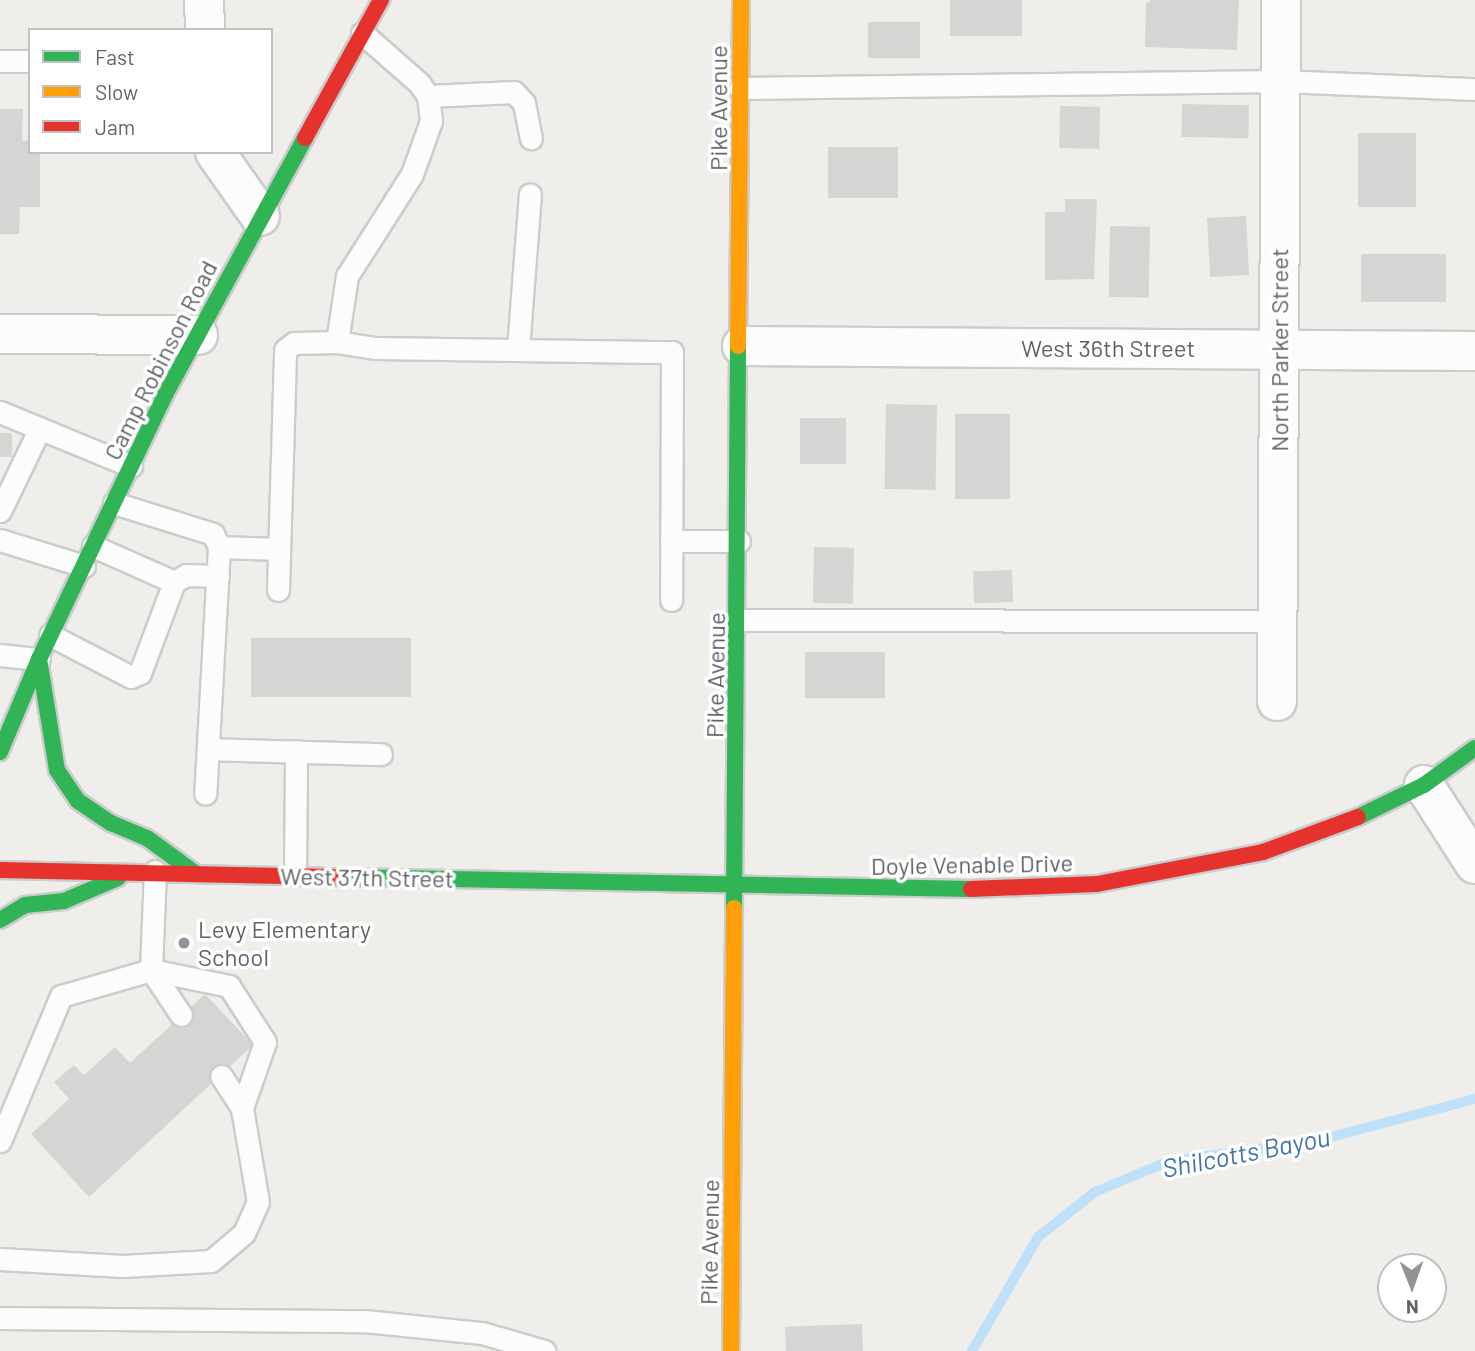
<!DOCTYPE html>
<html>
<head>
<meta charset="utf-8">
<style>
	body { margin:0 }
	#map { position:relative; width:1475px; height:1351px; overflow:hidden; background:#efeeea; font-family:Barlow,sans-serif }
	div>[style] { position:absolute }
	[style*='--x'] { left:calc(var(--x)*1px); top:calc(var(--y)*1px); width:calc(var(--w)*1px); rotate:calc(var(--a)*1deg) }
	.stream>* { height:10px; margin:-5px; padding:0 5px; transform-origin:5px; border-radius:5px; background:#bfe0f9 }
	.building>* { inset:0; background:#d6d5d3; transform-origin:0 0 }
	.roads { filter:drop-shadow(2px 0 #cbcccc) drop-shadow(-2px 0 #cbcccc) drop-shadow(0 2px #cbcccc) drop-shadow(0 -2px #cbcccc) }
	.lane>* { height:21px; margin:-10.5px; padding:0 10.5px; transform-origin:10.5px; border-radius:10.5px; background:#fdfcfc }
	.street>* { height:38px; margin:-19px; padding:0 19px; transform-origin:19px; border-radius:19px; background:#fdfcfc }
	.fast>* { height:16px; margin:-8px; padding:0 8px; transform-origin:8px; border-radius:8px; background:#30b455 }
	.slow>* { height:16px; margin:-8px; padding:0 8px; transform-origin:8px; border-radius:8px; background:#ff9f0a }
	.jam>* { height:16px; margin:-8px; padding:0 8px; transform-origin:8px; border-radius:8px; background:#e5322d }
	.dots>* { width:19px; height:19px; translate:-50% -50%; box-sizing:border-box; border:4px solid #fff; border-radius:50% }
	span { translate:-50% -50%; white-space:nowrap; text-align:center; line-height:1.15; -webkit-text-stroke:7px #fff; paint-order:stroke }
	.street-label { font-size:24px; color:#5f6368 }
	.poi-label { font-size:24px; color:#5f6368 }
	.left { translate:0 -50%; text-align:left }
	.water-label { font-size:26px; color:#4174aa; font-style:italic }
	.legend { position:absolute; left:28px; top:28px; width:245px; height:126px; box-sizing:border-box; background:#fff; border:2px solid #bfc1c3; margin:0; padding:9px 12px; list-style:none; font-size:21px; color:#5f6368 }
	.legend li { display:flex; align-items:center; gap:14px; height:35px }
	.legend b { width:35px; border:2px solid #bfc1c3 }
	.north { position:absolute; left:1377px; top:1253px; width:70px; height:70px; box-sizing:border-box; background:#fff; border:2px solid #bfc1c3; border-radius:50%; rotate:179deg; font-size:19px; font-weight:700; line-height:28px; text-align:center; color:#5f6368 }
	.north::after { content:''; display:block; margin:auto; width:24px; height:32px; background:#919496; clip-path:polygon(50% 0,100% 100%,50% 72%,0 100%) }
</style>
</head>
<body>
<div id="map">
	<div class="stream">
		<i style="--x:972;--y:1351;--w:132;--a:-59.9"></i>
		<i style="--x:1038;--y:1237;--w:73;--a:-38.3"></i>
		<i style="--x:1095;--y:1192;--w:80;--a:-22.7"></i>
		<i style="--x:1169;--y:1161;--w:144;--a:-7.6"></i>
		<i style="--x:1312;--y:1142;--w:169;--a:-14.8"></i>
	</div>
	<div class="building">
		<i style="left:950px;top:0;width:72px;height:36px"></i>
		<i style="clip-path:polygon(1151px 0,1239px 0,1237px 50px,1145px 47px,1146px 4px)"></i>
		<i style="left:920px;top:22px;width:36px;height:52px;rotate:90deg"></i>
		<i style="left:1182px;top:104px;width:67px;height:33px;rotate:1deg"></i>
		<i style="left:1060px;top:106px;width:40px;height:42px;rotate:1deg"></i>
		<i style="clip-path:polygon(0 109px,23px 109px,22px 141px,30px 140px,30px 152px,40px 152px,40px 207px,20px 207px,19px 234px,0 234px)"></i>
		<i style="left:1358px;top:133px;width:58px;height:74px"></i>
		<i style="left:828px;top:147px;width:70px;height:51px"></i>
		<i style="clip-path:polygon(1065px 199px,1097px 199px,1094px 279px,1045px 280px,1045px 212px,1065px 212px)"></i>
		<i style="left:1246px;top:216px;width:59px;height:39px;rotate:87deg"></i>
		<i style="left:1110px;top:226px;width:40px;height:71px;rotate:1deg"></i>
		<i style="left:1361px;top:254px;width:85px;height:48px"></i>
		<i style="left:886px;top:404px;width:51px;height:85px;rotate:1deg"></i>
		<i style="left:955px;top:414px;width:55px;height:85px"></i>
		<i style="left:800px;top:418px;width:46px;height:46px"></i>
		<i style="left:0;top:433px;width:12px;height:24px"></i>
		<i style="left:814px;top:547px;width:40px;height:56px;rotate:1deg"></i>
		<i style="left:1012px;top:570px;width:32px;height:39px;rotate:88deg"></i>
		<i style="left:251px;top:638px;width:160px;height:59px"></i>
		<i style="left:805px;top:652px;width:80px;height:46px"></i>
		<i style="clip-path:polygon(205px 994px,253px 1045px,89px 1197px,31px 1134px,69px 1099px,54px 1082px,74px 1065px,84px 1075px,115px 1047px,130px 1063px)"></i>
		<i style="left:862px;top:1324px;width:27px;height:77px;rotate:88deg"></i>
	</div>
	<div class="roads">
		<div class="lane">
			<i style="--x:362;--y:33;--w:76;--a:41.3"></i>
			<i style="--x:419;--y:83;--w:16;--a:55"></i>
			<i style="--x:428;--y:96;--w:25;--a:83"></i>
			<i style="--x:431;--y:121;--w:56;--a:109.7"></i>
			<i style="--x:412;--y:174;--w:121;--a:122.5"></i>
			<i style="--x:347;--y:276;--w:67;--a:98.6"></i>
			<i style="--x:337;--y:342;--w:39;--a:9"></i>
			<i style="--x:376;--y:348;--w:296;--a:0.8"></i>
			<i style="--x:672;--y:352;--w:248;--a:90.2"></i>
			<i style="--x:0;--y:61;--w:30;--a:0"></i>
			<i style="--x:740;--y:88;--w:541;--a:-0.74"></i>
			<i style="--x:1281;--y:81;--w:194;--a:2.4"></i>
			<i style="--x:428;--y:96;--w:86;--a:-2.7"></i>
			<i style="--x:514;--y:92;--w:15;--a:48"></i>
			<i style="--x:524;--y:103;--w:36;--a:79"></i>
			<i style="--x:518;--y:349;--w:155;--a:-85.6"></i>
			<i style="--x:0;--y:412;--w:142;--a:22.4"></i>
			<i style="--x:114;--y:503;--w:104;--a:17.4"></i>
			<i style="--x:213;--y:534;--w:14;--a:65"></i>
			<i style="--x:219;--y:547;--w:247;--a:93.2"></i>
			<i style="--x:0;--y:511;--w:92;--a:-64.3"></i>
			<i style="--x:0;--y:540;--w:88;--a:17.2"></i>
			<i style="--x:671;--y:541;--w:68;--a:0"></i>
			<i style="--x:93;--y:546;--w:89;--a:24"></i>
			<i style="--x:219;--y:547;--w:60;--a:1.9"></i>
			<i style="--x:278;--y:590;--w:240;--a:-88.3"></i>
			<i style="--x:285;--y:350;--w:11;--a:-38"></i>
			<i style="--x:294;--y:343;--w:43;--a:-1.3"></i>
			<i style="--x:738;--y:620;--w:539;--a:0.11"></i>
			<i style="--x:50;--y:635;--w:91;--a:27.4"></i>
			<i style="--x:131;--y:677;--w:10;--a:-24"></i>
			<i style="--x:140;--y:673;--w:97;--a:-69.5"></i>
			<i style="--x:174;--y:582;--w:14;--a:-30"></i>
			<i style="--x:186;--y:575;--w:32;--a:2"></i>
			<i style="--x:0;--y:655;--w:39;--a:6"></i>
			<i style="--x:208;--y:749;--w:173;--a:1.7"></i>
			<i style="--x:295;--y:875;--w:124;--a:-89.5"></i>
			<i style="--x:151;--y:970;--w:80;--a:11.6"></i>
			<i style="--x:229;--y:986;--w:67;--a:57.3"></i>
			<i style="--x:265;--y:1042;--w:70;--a:109.2"></i>
			<i style="--x:151;--y:970;--w:54;--a:56.3"></i>
			<i style="--x:0;--y:1141;--w:157;--a:-67.2"></i>
			<i style="--x:61;--y:996;--w:94;--a:-16.1"></i>
			<i style="--x:151;--y:970;--w:99;--a:-87.7"></i>
			<i style="--x:0;--y:1259;--w:123;--a:3.3"></i>
			<i style="--x:123;--y:1266;--w:88;--a:-3.3"></i>
			<i style="--x:211;--y:1261;--w:43;--a:-40.3"></i>
			<i style="--x:244;--y:1233;--w:34;--a:-66"></i>
			<i style="--x:258;--y:1202;--w:95;--a:-99.7"></i>
			<i style="--x:242;--y:1108;--w:38;--a:-123"></i>
			<i style="--x:0;--y:1318;--w:365;--a:0.5"></i>
			<i style="--x:365;--y:1321;--w:118;--a:5.9"></i>
			<i style="--x:482;--y:1333;--w:65;--a:16.2"></i>
		</div>
		<div class="street">
			<i style="--x:204;--y:0;--w:30;--a:88"></i>
			<i style="--x:215;--y:152;--w:78;--a:54.9"></i>
			<i style="--x:0;--y:334;--w:198;--a:0.3"></i>
			<i style="--x:742;--y:346;--w:733;--a:0.39"></i>
			<i style="--x:1277;--y:701;--w:701;--a:-89.67"></i>
			<i style="--x:1424;--y:785;--w:94;--a:57.2"></i>
		</div>
		<div class="fast">
			<i style="--x:39;--y:659;--w:112;--a:80.8"></i>
			<i style="--x:57;--y:770;--w:37;--a:56"></i>
			<i style="--x:78;--y:801;--w:40;--a:34"></i>
			<i style="--x:111;--y:823;--w:39;--a:23"></i>
			<i style="--x:147;--y:838;--w:59;--a:36.1"></i>
			<i style="--x:0;--y:752;--w:101;--a:-67.2"></i>
			<i style="--x:39;--y:659;--w:295;--a:-64.5"></i>
			<i style="--x:166;--y:393;--w:290;--a:-61.4"></i>
			<i style="--x:1358;--y:817;--w:73;--a:-25.9"></i>
			<i style="--x:1424;--y:785;--w:63;--a:-36"></i>
			<i style="--x:342;--y:877;--w:629;--a:1.09"></i>
			<i style="--x:734;--y:908;--w:562;--a:-89.59"></i>
			<i style="--x:0;--y:920;--w:29;--a:-31"></i>
			<i style="--x:25;--y:905;--w:39;--a:-6"></i>
			<i style="--x:64;--y:901;--w:59;--a:-23.1"></i>
		</div>
		<div class="slow">
			<i style="--x:738;--y:346;--w:346;--a:-89.5"></i>
			<i style="--x:731;--y:1351;--w:443;--a:-89.6"></i>
		</div>
		<div class="jam">
			<i style="--x:305;--y:138;--w:158;--a:-61.2"></i>
			<i style="--x:0;--y:870;--w:342;--a:1.2"></i>
			<i style="--x:971;--y:889;--w:126;--a:-2.3"></i>
			<i style="--x:1097;--y:884;--w:169;--a:-10.9"></i>
			<i style="--x:1263;--y:852;--w:101;--a:-20.2"></i>
		</div>
	</div>
	<div class="dots">
		<i style="left:184px;top:943px;background:#919496"></i>
	</div>
	<div class="street-label">
		<span style="left:718px;top:108px;rotate:-90deg">Pike Avenue</span>
		<span style="left:1108px;top:348px">West 36th Street</span>
		<span style="left:1279px;top:350px;rotate:-90deg">North Parker Street</span>
		<span style="left:160px;top:360px;rotate:-63deg">Camp Robinson Road</span>
		<span style="left:715px;top:675px;rotate:-89deg">Pike Avenue</span>
		<span style="left:972px;top:864px;rotate:-1deg">Doyle Venable Drive</span>
		<span style="left:367px;top:877px;rotate:1deg">West 37th Street</span>
		<span style="left:709px;top:1242px;rotate:-89deg">Pike Avenue</span>
	</div>
	<div class="poi-label">
		<span class="left" style="left:198px;top:943px">Levy Elementary<br>School</span>
	</div>
	<div class="water-label">
		<span style="left:1246px;top:1152px;rotate:-11deg">Shilcotts Bayou</span>
	</div>
	<ul class="legend">
	<li><b style="height:9px;background:#30b455"></b>Fast</li>
	<li><b style="height:9px;background:#ff9f0a"></b>Slow</li>
	<li><b style="height:9px;background:#e5322d"></b>Jam</li>
	</ul>
	<div class="north">N</div>
</div>
</body>
</html>
